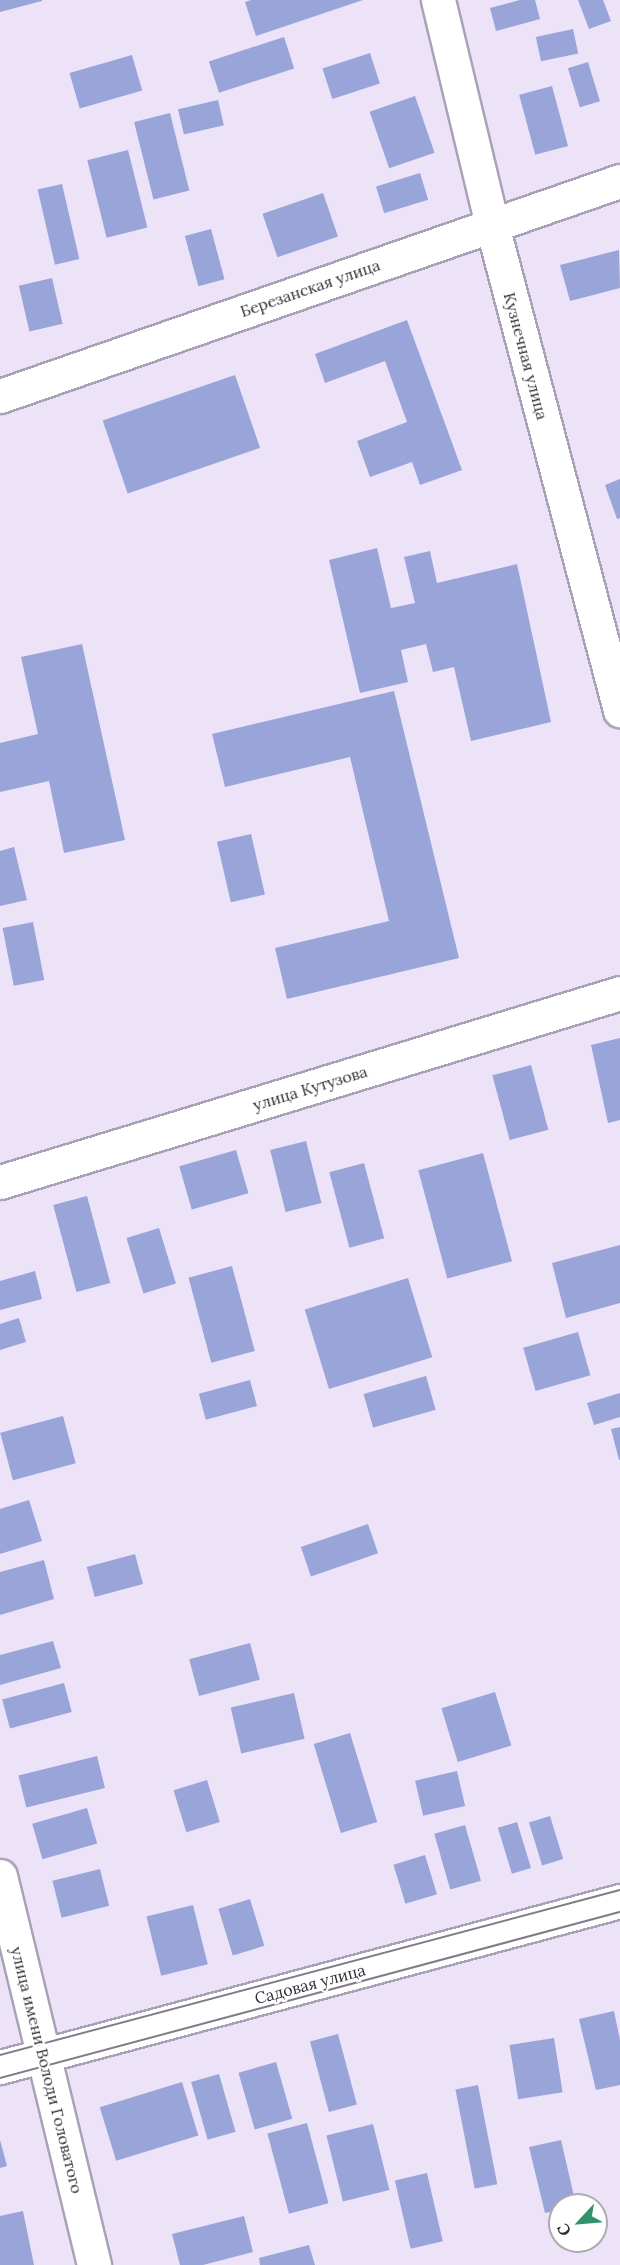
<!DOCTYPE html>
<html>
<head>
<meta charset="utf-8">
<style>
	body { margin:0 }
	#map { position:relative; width:620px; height:2265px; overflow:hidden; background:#ece3f9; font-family:Lora,serif }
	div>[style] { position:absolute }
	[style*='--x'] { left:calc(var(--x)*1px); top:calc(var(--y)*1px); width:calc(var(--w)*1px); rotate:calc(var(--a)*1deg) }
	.building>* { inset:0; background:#99a4d9; transform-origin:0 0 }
	.roads { filter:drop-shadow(2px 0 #a9a1b6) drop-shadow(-2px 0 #a9a1b6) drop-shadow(0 2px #a9a1b6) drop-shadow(0 -2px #a9a1b6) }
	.street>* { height:33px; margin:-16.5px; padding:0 16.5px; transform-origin:16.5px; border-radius:16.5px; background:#fff }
	.secondary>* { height:33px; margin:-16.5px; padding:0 16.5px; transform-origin:16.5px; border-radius:16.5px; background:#fff }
	.tram>* { height:1.5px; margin:-0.75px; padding:0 0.75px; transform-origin:0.75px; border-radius:0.75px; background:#817c8a }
	span { translate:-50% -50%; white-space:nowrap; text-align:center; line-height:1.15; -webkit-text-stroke:4.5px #fff; paint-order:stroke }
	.street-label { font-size:16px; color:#302d35 }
	.north { position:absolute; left:548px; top:2193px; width:60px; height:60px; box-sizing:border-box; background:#fff; border:2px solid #acabae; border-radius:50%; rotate:244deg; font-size:16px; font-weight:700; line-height:24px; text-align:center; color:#302d35 }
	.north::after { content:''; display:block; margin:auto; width:21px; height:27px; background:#31936d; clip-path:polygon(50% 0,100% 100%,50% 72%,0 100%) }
</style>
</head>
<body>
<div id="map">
	<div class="building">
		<i style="clip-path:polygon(0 0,42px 0,42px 1px,0 12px)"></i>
		<i style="clip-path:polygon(251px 0,363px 0,256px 36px,245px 2px)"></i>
		<i style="clip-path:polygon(520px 0,535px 0,540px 19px,496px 31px,490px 8px)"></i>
		<i style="clip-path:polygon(578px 0,603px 0,611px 21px,589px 29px)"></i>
		<i style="left:573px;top:29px;width:25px;height:38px;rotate:78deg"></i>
		<i style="left:284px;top:37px;width:33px;height:79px;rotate:72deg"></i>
		<i style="left:370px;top:53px;width:32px;height:50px;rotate:72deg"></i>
		<i style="left:132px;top:55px;width:37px;height:65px;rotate:74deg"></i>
		<i style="left:588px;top:62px;width:41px;height:21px;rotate:73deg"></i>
		<i style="left:552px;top:86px;width:62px;height:34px;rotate:75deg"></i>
		<i style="left:415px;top:96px;width:60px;height:48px;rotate:71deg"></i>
		<i style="left:218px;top:100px;width:26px;height:41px;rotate:77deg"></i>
		<i style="left:170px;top:113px;width:80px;height:37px;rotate:76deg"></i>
		<i style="left:128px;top:150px;width:80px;height:42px;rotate:76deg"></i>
		<i style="left:420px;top:173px;width:28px;height:46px;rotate:73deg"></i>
		<i style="left:62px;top:184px;width:77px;height:25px;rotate:77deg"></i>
		<i style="left:323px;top:193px;width:46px;height:64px;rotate:71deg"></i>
		<i style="left:211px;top:229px;width:52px;height:27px;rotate:75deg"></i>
		<i style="clip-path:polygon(619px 250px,620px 288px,570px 301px,560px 265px)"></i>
		<i style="left:52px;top:278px;width:47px;height:34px;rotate:77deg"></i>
		<i style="clip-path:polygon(407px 320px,462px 470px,420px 485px,412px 462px,370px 477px,357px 441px,407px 422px,385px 361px,325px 383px,315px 354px)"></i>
		<i style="left:235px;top:375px;width:77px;height:140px;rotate:71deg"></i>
		<i style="clip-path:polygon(620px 479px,620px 518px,617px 519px,605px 485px)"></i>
		<i style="clip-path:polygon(377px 548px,391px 608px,415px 603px,404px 557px,430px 551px,437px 583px,517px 564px,551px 722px,471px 741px,454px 667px,433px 672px,426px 644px,401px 650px,408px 682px,360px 693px,329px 560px)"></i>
		<i style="clip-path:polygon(82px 644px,125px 840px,64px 853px,49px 781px,0 792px,0 743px,38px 734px,21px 657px)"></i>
		<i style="clip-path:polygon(394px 691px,459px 958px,287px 999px,275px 948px,389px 921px,350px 757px,225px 787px,212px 734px)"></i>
		<i style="left:251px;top:834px;width:62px;height:35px;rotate:77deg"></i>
		<i style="clip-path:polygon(14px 847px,27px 900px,0 906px,0 851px)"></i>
		<i style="left:33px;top:922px;width:59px;height:31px;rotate:79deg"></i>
		<i style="clip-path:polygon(620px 1038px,620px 1120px,608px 1123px,591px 1045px)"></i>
		<i style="left:531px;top:1065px;width:67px;height:40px;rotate:75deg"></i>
		<i style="left:306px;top:1141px;width:64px;height:37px;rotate:76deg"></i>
		<i style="left:236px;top:1150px;width:45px;height:59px;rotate:74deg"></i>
		<i style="left:483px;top:1153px;width:112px;height:67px;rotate:75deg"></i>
		<i style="left:364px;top:1163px;width:78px;height:36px;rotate:75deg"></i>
		<i style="left:87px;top:1196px;width:90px;height:35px;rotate:75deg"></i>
		<i style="left:159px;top:1228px;width:58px;height:34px;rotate:73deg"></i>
		<i style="clip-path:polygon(620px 1245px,620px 1303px,566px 1318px,552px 1263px)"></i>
		<i style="left:232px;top:1266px;width:88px;height:45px;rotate:75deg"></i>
		<i style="clip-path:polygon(35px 1271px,42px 1299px,0 1310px,0 1281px)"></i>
		<i style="left:408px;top:1278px;width:83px;height:108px;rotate:73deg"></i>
		<i style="clip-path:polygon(19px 1318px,26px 1342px,0 1350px,0 1324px)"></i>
		<i style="left:578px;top:1332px;width:45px;height:57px;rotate:74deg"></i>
		<i style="left:426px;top:1376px;width:35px;height:65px;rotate:74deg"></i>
		<i style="left:250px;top:1380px;width:27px;height:53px;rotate:75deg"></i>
		<i style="clip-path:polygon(620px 1393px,620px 1417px,594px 1425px,587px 1403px)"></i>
		<i style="left:63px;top:1416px;width:49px;height:65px;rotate:75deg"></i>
		<i style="clip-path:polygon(620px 1427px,620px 1460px,619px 1460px,611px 1429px)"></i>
		<i style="clip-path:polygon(29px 1500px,42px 1541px,0 1554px,0 1509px)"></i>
		<i style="left:368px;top:1524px;width:31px;height:71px;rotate:71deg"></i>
		<i style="left:135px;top:1554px;width:31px;height:50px;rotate:75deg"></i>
		<i style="clip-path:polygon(44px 1560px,54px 1599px,0 1615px,0 1572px)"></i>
		<i style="clip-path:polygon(53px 1641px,61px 1668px,0 1685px,0 1655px)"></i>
		<i style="left:250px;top:1643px;width:38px;height:63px;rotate:75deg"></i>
		<i style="left:64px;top:1683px;width:30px;height:64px;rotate:75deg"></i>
		<i style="left:495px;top:1692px;width:56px;height:56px;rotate:73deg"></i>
		<i style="left:294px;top:1693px;width:47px;height:65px;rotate:77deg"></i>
		<i style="left:350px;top:1733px;width:93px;height:38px;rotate:73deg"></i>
		<i style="left:97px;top:1756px;width:33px;height:81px;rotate:76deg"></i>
		<i style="left:457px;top:1771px;width:36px;height:43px;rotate:77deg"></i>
		<i style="left:207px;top:1780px;width:44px;height:35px;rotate:73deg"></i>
		<i style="left:87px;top:1808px;width:37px;height:57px;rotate:74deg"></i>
		<i style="left:550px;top:1816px;width:45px;height:22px;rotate:73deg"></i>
		<i style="left:517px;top:1822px;width:48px;height:20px;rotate:73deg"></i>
		<i style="left:465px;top:1825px;width:58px;height:32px;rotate:74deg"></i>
		<i style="left:425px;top:1855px;width:41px;height:33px;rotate:73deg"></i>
		<i style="left:100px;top:1869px;width:38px;height:49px;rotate:76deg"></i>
		<i style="left:250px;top:1899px;width:49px;height:33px;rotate:73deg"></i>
		<i style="left:193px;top:1905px;width:61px;height:48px;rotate:76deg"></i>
		<i style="clip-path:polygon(614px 2011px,620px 2040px,620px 2085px,596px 2090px,579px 2019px)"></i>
		<i style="left:338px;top:2034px;width:73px;height:29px;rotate:75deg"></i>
		<i style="left:554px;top:2038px;width:55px;height:45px;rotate:81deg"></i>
		<i style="left:276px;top:2062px;width:59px;height:39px;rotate:74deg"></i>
		<i style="left:219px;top:2074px;width:60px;height:29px;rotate:74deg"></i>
		<i style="left:182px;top:2082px;width:56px;height:86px;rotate:73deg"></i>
		<i style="left:478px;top:2085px;width:101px;height:23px;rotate:79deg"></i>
		<i style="left:307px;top:2123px;width:83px;height:41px;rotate:75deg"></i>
		<i style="left:373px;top:2124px;width:68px;height:48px;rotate:76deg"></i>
		<i style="clip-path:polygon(0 2140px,7px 2166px,0 2168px)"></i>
		<i style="clip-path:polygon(561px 2140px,576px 2205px,560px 2205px,560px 2210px,545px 2213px,529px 2147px)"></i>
		<i style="left:427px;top:2173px;width:70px;height:33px;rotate:77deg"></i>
		<i style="clip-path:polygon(23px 2211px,34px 2265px,0 2265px,0 2216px)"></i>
		<i style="clip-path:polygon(244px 2216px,253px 2252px,203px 2265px,180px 2265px,172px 2234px)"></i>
		<i style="clip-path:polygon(309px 2245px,315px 2265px,260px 2265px,259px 2258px)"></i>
	</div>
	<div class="roads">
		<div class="street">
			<i style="--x:0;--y:2067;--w:642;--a:-14.99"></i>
		</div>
		<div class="secondary">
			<i style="--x:438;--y:0;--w:231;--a:76.5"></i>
			<i style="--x:492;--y:225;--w:502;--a:75.22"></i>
			<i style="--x:0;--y:396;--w:656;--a:-19.13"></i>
			<i style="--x:0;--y:1182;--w:648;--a:-16.95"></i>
			<i style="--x:0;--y:1876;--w:400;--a:76.4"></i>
		</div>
	</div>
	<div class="tram">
		<i style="--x:0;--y:2055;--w:642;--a:-14.9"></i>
		<i style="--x:0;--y:2078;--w:642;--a:-14.99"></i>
	</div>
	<div class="street-label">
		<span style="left:310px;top:288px;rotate:-19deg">Березанская улица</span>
		<span style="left:526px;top:356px;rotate:75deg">Кузнечная улица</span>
		<span style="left:310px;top:1088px;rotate:-17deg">улица Кутузова</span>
		<span style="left:310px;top:1984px;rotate:-15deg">Садовая улица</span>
		<span style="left:47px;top:2070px;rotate:76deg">улица имени Володи Головатого</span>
	</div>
	<div class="north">С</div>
</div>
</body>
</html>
